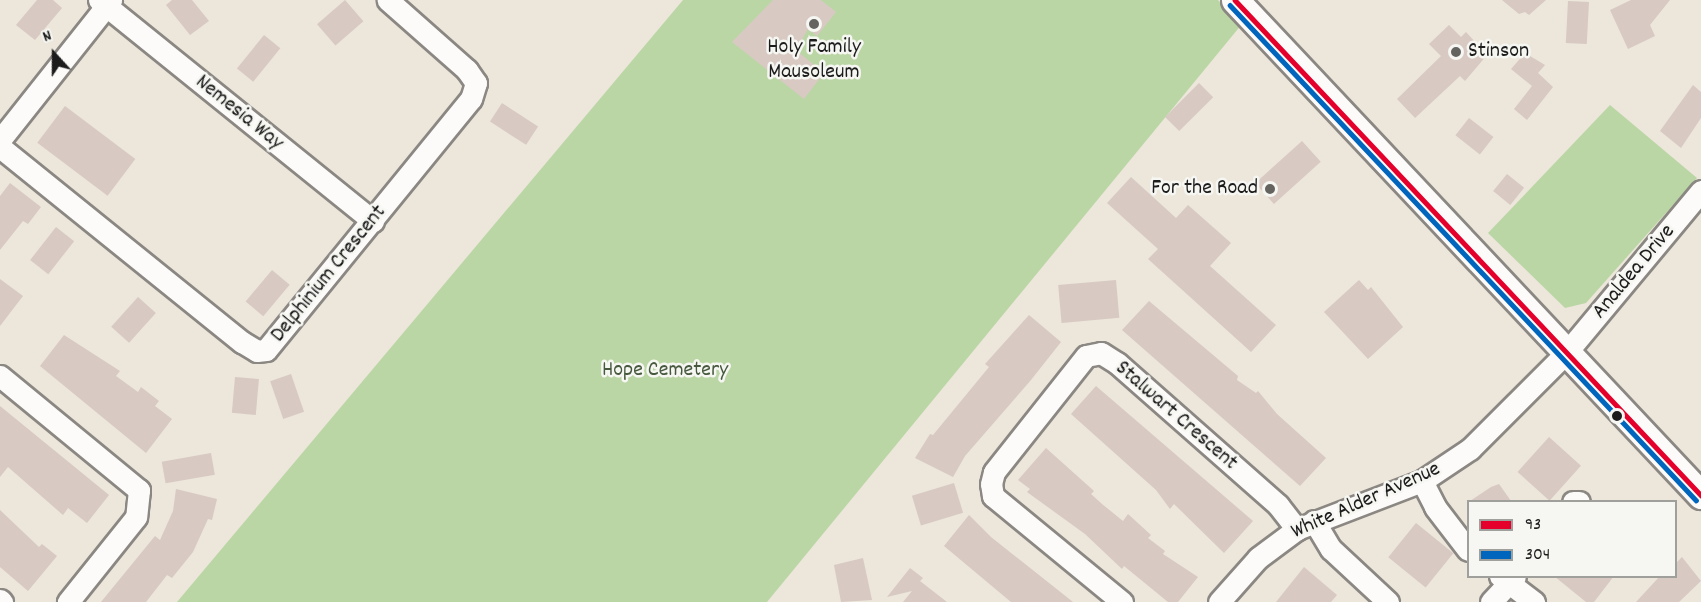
<!DOCTYPE html>
<html>
<head>
<meta charset="utf-8">
<style>
	body { margin:0 }
	#map { position:relative; width:1701px; height:602px; overflow:hidden; background:#ece6db; font-family:Dekko,sans-serif }
	div>[style] { position:absolute }
	[style*='--x'] { left:calc(var(--x)*1px); top:calc(var(--y)*1px); width:calc(var(--w)*1px); rotate:calc(var(--a)*1deg) }
	.green>* { inset:0; background:#bbd6a5 }
	.building>* { inset:0; background:#d8c9c3; transform-origin:0 0 }
	.roads { filter:drop-shadow(2px 0 #8b8782) drop-shadow(-2px 0 #8b8782) drop-shadow(0 2px #8b8782) drop-shadow(0 -2px #8b8782) }
	.minor>* { height:21px; margin:-10.5px; padding:0 10.5px; transform-origin:10.5px; border-radius:10.5px; background:#fcfbfa }
	.major>* { height:27px; margin:-13.5px; padding:0 13.5px; transform-origin:13.5px; border-radius:13.5px; background:#fcfbfa }
	.bus-1>* { height:4.5px; margin:-2.25px; padding:0 2.25px; transform-origin:2.25px; border-radius:2.25px; background:#e4002b }
	.bus-2>* { height:4.5px; margin:-2.25px; padding:0 2.25px; transform-origin:2.25px; border-radius:2.25px; background:#0065bd }
	.dots>* { width:16px; height:16px; translate:-50% -50%; box-sizing:border-box; border:3px solid #f6f6f2; border-radius:50% }
	span { translate:-50% -50%; white-space:nowrap; text-align:center; line-height:1.15; -webkit-text-stroke:5px #f6f6f2; paint-order:stroke }
	.poi-label { font-size:22px; color:#1c1c1c }
	.left { translate:0 -50%; text-align:left }
	.right { translate:-100% -50%; text-align:right }
	.street-label { font-size:22px; color:#1c1c1c }
	.park-label { font-size:22px; color:#46583d }
	.legend { position:absolute; left:1467px; top:500px; width:210px; height:78px; box-sizing:border-box; background:#f6f6f2; border:2px solid #9f9f9c; margin:0; padding:8px 10px; list-style:none; font-size:18px; color:#1c1c1c }
	.legend li { display:flex; align-items:center; gap:12px; height:30px }
	.legend b { width:30px; border:2px solid #9f9f9c }
	.north { position:absolute; left:24px; top:24px; width:60px; height:60px; -webkit-text-stroke:4px #f6f6f2; paint-order:stroke; rotate:339deg; font-size:16px; font-weight:700; line-height:24px; text-align:center; color:#1c1c1c }
	.north::after { content:''; display:block; margin:auto; width:21px; height:27px; background:#1c1c1c; clip-path:polygon(50% 0,100% 100%,50% 72%,0 100%) }
</style>
</head>
<body>
<div id="map">
	<div class="green">
		<i style="clip-path:polygon(683px 0,1218px 0,1242px 24px,767px 602px,177px 602px)"></i>
		<i style="clip-path:polygon(1610px 105px,1697px 178px,1586px 303px,1565px 308px,1488px 233px)"></i>
	</div>
	<div class="building">
		<i style="clip-path:polygon(37px 0,53px 0,62px 8px,35px 40px,16px 25px)"></i>
		<i style="clip-path:polygon(172px 0,192px 0,209px 21px,190px 35px,166px 5px)"></i>
		<i style="left:345px;top:0;width:28px;height:37px;rotate:49deg"></i>
		<i style="clip-path:polygon(773px 0,821px 0,836px 12px,817px 36px,808px 29px,796px 50px,824px 73px,804px 99px,732px 42px)"></i>
		<i style="clip-path:polygon(1502px 0,1546px 0,1529px 15px,1525px 12px,1519px 14px)"></i>
		<i style="clip-path:polygon(1631px 0,1670px 0,1650px 25px,1655px 36px,1628px 49px,1610px 10px)"></i>
		<i style="left:1568px;top:1px;width:21px;height:42px;rotate:3deg"></i>
		<i style="clip-path:polygon(1449px 25px,1461px 37px,1466px 32px,1487px 55px,1465px 81px,1460px 76px,1415px 118px,1397px 99px,1441px 56px,1429px 44px)"></i>
		<i style="left:264px;top:35px;width:21px;height:43px;rotate:39deg"></i>
		<i style="clip-path:polygon(1525px 53px,1545px 65px,1538px 73px,1553px 87px,1527px 120px,1514px 109px,1532px 86px,1511px 69px)"></i>
		<i style="left:1199px;top:83px;width:20px;height:48px;rotate:45deg"></i>
		<i style="clip-path:polygon(1693px 85px,1701px 92px,1701px 118px,1681px 148px,1660px 131px)"></i>
		<i style="left:502px;top:103px;width:43px;height:22px;rotate:33deg"></i>
		<i style="left:65px;top:106px;width:88px;height:46px;rotate:37deg"></i>
		<i style="left:1469px;top:118px;width:31px;height:22px;rotate:38deg"></i>
		<i style="left:1302px;top:141px;width:28px;height:63px;rotate:48deg"></i>
		<i style="left:1507px;top:174px;width:22px;height:22px;rotate:39deg"></i>
		<i style="clip-path:polygon(1131px 177px,1176px 218px,1188px 205px,1231px 243px,1210px 266px,1276px 325px,1251px 352px,1148px 259px,1158px 249px,1107px 203px)"></i>
		<i style="clip-path:polygon(10px 183px,41px 207px,28px 224px,23px 221px,0 250px,0 196px)"></i>
		<i style="left:56px;top:227px;width:23px;height:42px;rotate:38deg"></i>
		<i style="left:272px;top:270px;width:23px;height:41px;rotate:40deg"></i>
		<i style="clip-path:polygon(0 279px,23px 296px,0 326px)"></i>
		<i style="left:1116px;top:280px;width:38px;height:58px;rotate:85deg"></i>
		<i style="clip-path:polygon(1359px 280px,1368px 290px,1371px 287px,1403px 327px,1368px 359px,1324px 312px)"></i>
		<i style="left:138px;top:297px;width:24px;height:40px;rotate:42deg"></i>
		<i style="clip-path:polygon(1149px 301px,1238px 376px,1237px 380px,1256px 393px,1258px 391px,1277px 414px,1326px 458px,1300px 486px,1122px 330px)"></i>
		<i style="clip-path:polygon(1029px 315px,1061px 342px,1031px 380px,965px 456px,953px 477px,915px 458px,930px 434px,933px 435px,989px 367px,985px 364px)"></i>
		<i style="clip-path:polygon(64px 335px,120px 371px,116px 376px,138px 392px,141px 387px,159px 401px,155px 406px,172px 419px,146px 453px,40px 366px)"></i>
		<i style="left:291px;top:374px;width:40px;height:22px;rotate:71deg"></i>
		<i style="left:235px;top:377px;width:24px;height:36px;rotate:5deg"></i>
		<i style="clip-path:polygon(1096px 386px,1253px 521px,1224px 553px,1174px 504px,1170px 509px,1156px 490px,1071px 414px)"></i>
		<i style="clip-path:polygon(0 406px,109px 495px,87px 523px,68px 508px,63px 515px,8px 467px,0 477px)"></i>
		<i style="left:1549px;top:437px;width:43px;height:47px;rotate:42deg"></i>
		<i style="clip-path:polygon(1046px 448px,1094px 491px,1091px 494px,1102px 504px,1123px 521px,1128px 514px,1151px 535px,1148px 538px,1165px 551px,1163px 554px,1198px 577px,1178px 602px,1168px 602px,1124px 566px,1122px 569px,1085px 534px,1027px 492px,1030px 489px,1018px 480px)"></i>
		<i style="left:211px;top:453px;width:22px;height:50px;rotate:80deg"></i>
		<i style="left:954px;top:483px;width:31px;height:44px;rotate:73deg"></i>
		<i style="clip-path:polygon(1499px 484px,1511px 501px,1470px 501px,1491px 487px)"></i>
		<i style="clip-path:polygon(176px 489px,217px 499px,212px 520px,208px 519px,193px 552px,172px 578px,167px 575px,146px 602px,101px 602px,155px 536px,160px 540px,173px 511px)"></i>
		<i style="clip-path:polygon(0 510px,39px 547px,42px 544px,57px 556px,28px 591px,0 567px)"></i>
		<i style="clip-path:polygon(969px 515px,991px 537px,1073px 602px,1011px 602px,944px 546px)"></i>
		<i style="left:1416px;top:523px;width:48px;height:44px;rotate:39deg"></i>
		<i style="clip-path:polygon(1682px 557px,1701px 581px,1679px 602px,1636px 602px,1660px 576px,1676px 576px,1676px 563px)"></i>
		<i style="clip-path:polygon(863px 558px,872px 600px,841px 602px,834px 565px)"></i>
		<i style="clip-path:polygon(1304px 567px,1337px 595px,1331px 602px,1276px 602px)"></i>
		<i style="clip-path:polygon(910px 568px,923px 578px,920px 581px,947px 602px,903px 602px,912px 591px,887px 597px)"></i>
		<i style="clip-path:polygon(1554px 576px,1614px 576px,1594px 602px,1586px 602px)"></i>
	</div>
	<div class="roads">
		<div class="minor">
			<i style="--x:99;--y:0;--w:352;--a:38.9"></i>
			<i style="--x:0;--y:140;--w:179;--a:-51.6"></i>
			<i style="--x:0;--y:147;--w:311;--a:38.9"></i>
			<i style="--x:242;--y:342;--w:17;--a:31"></i>
			<i style="--x:257;--y:351;--w:9;--a:-6"></i>
			<i style="--x:266;--y:350;--w:324;--a:-50.8"></i>
			<i style="--x:471;--y:99;--w:17;--a:-73"></i>
			<i style="--x:476;--y:83;--w:16;--a:-125"></i>
			<i style="--x:467;--y:70;--w:106;--a:-138.5"></i>
			<i style="--x:0;--y:376;--w:180;--a:39.4"></i>
			<i style="--x:139;--y:490;--w:27;--a:96"></i>
			<i style="--x:136;--y:517;--w:109;--a:128.7"></i>
			<i style="--x:1422;--y:481;--w:29;--a:63"></i>
			<i style="--x:1435;--y:507;--w:54;--a:52.5"></i>
			<i style="--x:1573;--y:502;--w:6;--a:0"></i>
			<i style="--x:1314;--y:521;--w:33;--a:59"></i>
			<i style="--x:1331;--y:549;--w:78;--a:42.9"></i>
			<i style="--x:1500;--y:576;--w:43;--a:37.4"></i>
			<i style="--x:0;--y:600;--w:3;--a:45"></i>
			<i style="--x:1122;--y:602;--w:167;--a:-140.6"></i>
			<i style="--x:993;--y:496;--w:12;--a:-99"></i>
			<i style="--x:991;--y:484;--w:12;--a:-76"></i>
			<i style="--x:994;--y:472;--w:148;--a:-51.6"></i>
			<i style="--x:1086;--y:356;--w:15;--a:-11"></i>
			<i style="--x:1101;--y:353;--w:19;--a:32"></i>
			<i style="--x:1117;--y:363;--w:215;--a:41.4"></i>
			<i style="--x:1278;--y:505;--w:31;--a:52"></i>
			<i style="--x:1219;--y:602;--w:59;--a:-48.4"></i>
			<i style="--x:1258;--y:558;--w:49;--a:-36.6"></i>
			<i style="--x:1297;--y:529;--w:134;--a:-21"></i>
			<i style="--x:1422;--y:481;--w:58;--a:-33.7"></i>
			<i style="--x:1470;--y:449;--w:136;--a:-45"></i>
			<i style="--x:1566;--y:353;--w:211;--a:-50.2"></i>
			<i style="--x:1491;--y:602;--w:35;--a:-47"></i>
		</div>
		<div class="major">
			<i style="--x:1235;--y:0;--w:680;--a:46.73"></i>
		</div>
	</div>
	<div class="bus-1">
		<i style="--x:1235;--y:0;--w:680;--a:46.73"></i>
	</div>
	<div class="bus-2">
		<i style="--x:1230;--y:5;--w:680;--a:46.73"></i>
	</div>
	<div class="dots">
		<i style="left:814px;top:24px;background:#65635f"></i>
		<i style="left:1456px;top:52px;background:#65635f"></i>
		<i style="left:1270px;top:189px;background:#65635f"></i>
		<i style="left:1617px;top:416px;background:#1c1c1c"></i>
	</div>
	<div class="poi-label">
		<span style="left:814px;top:60px">Holy Family<br>Mausoleum</span>
		<span class="left" style="left:1468px;top:52px">Stinson</span>
		<span class="right" style="left:1258px;top:189px">For the Road</span>
	</div>
	<div class="street-label">
		<span style="left:239px;top:113px;rotate:39deg">Nemesia Way</span>
		<span style="left:1634px;top:272px;rotate:-50deg">Analdea Drive</span>
		<span style="left:329px;top:274px;rotate:-51deg">Delphinium Crescent</span>
		<span style="left:1176px;top:416px;rotate:41deg">Stalwart Crescent</span>
		<span style="left:1366px;top:501px;rotate:-24deg">White Alder Avenue</span>
	</div>
	<div class="park-label">
		<span style="left:665px;top:371px">Hope Cemetery</span>
	</div>
	<ul class="legend">
	<li><b style="height:8px;background:#e4002b"></b>93</li>
	<li><b style="height:8px;background:#0065bd"></b>304</li>
	</ul>
	<div class="north">N</div>
</div>
</body>
</html>
